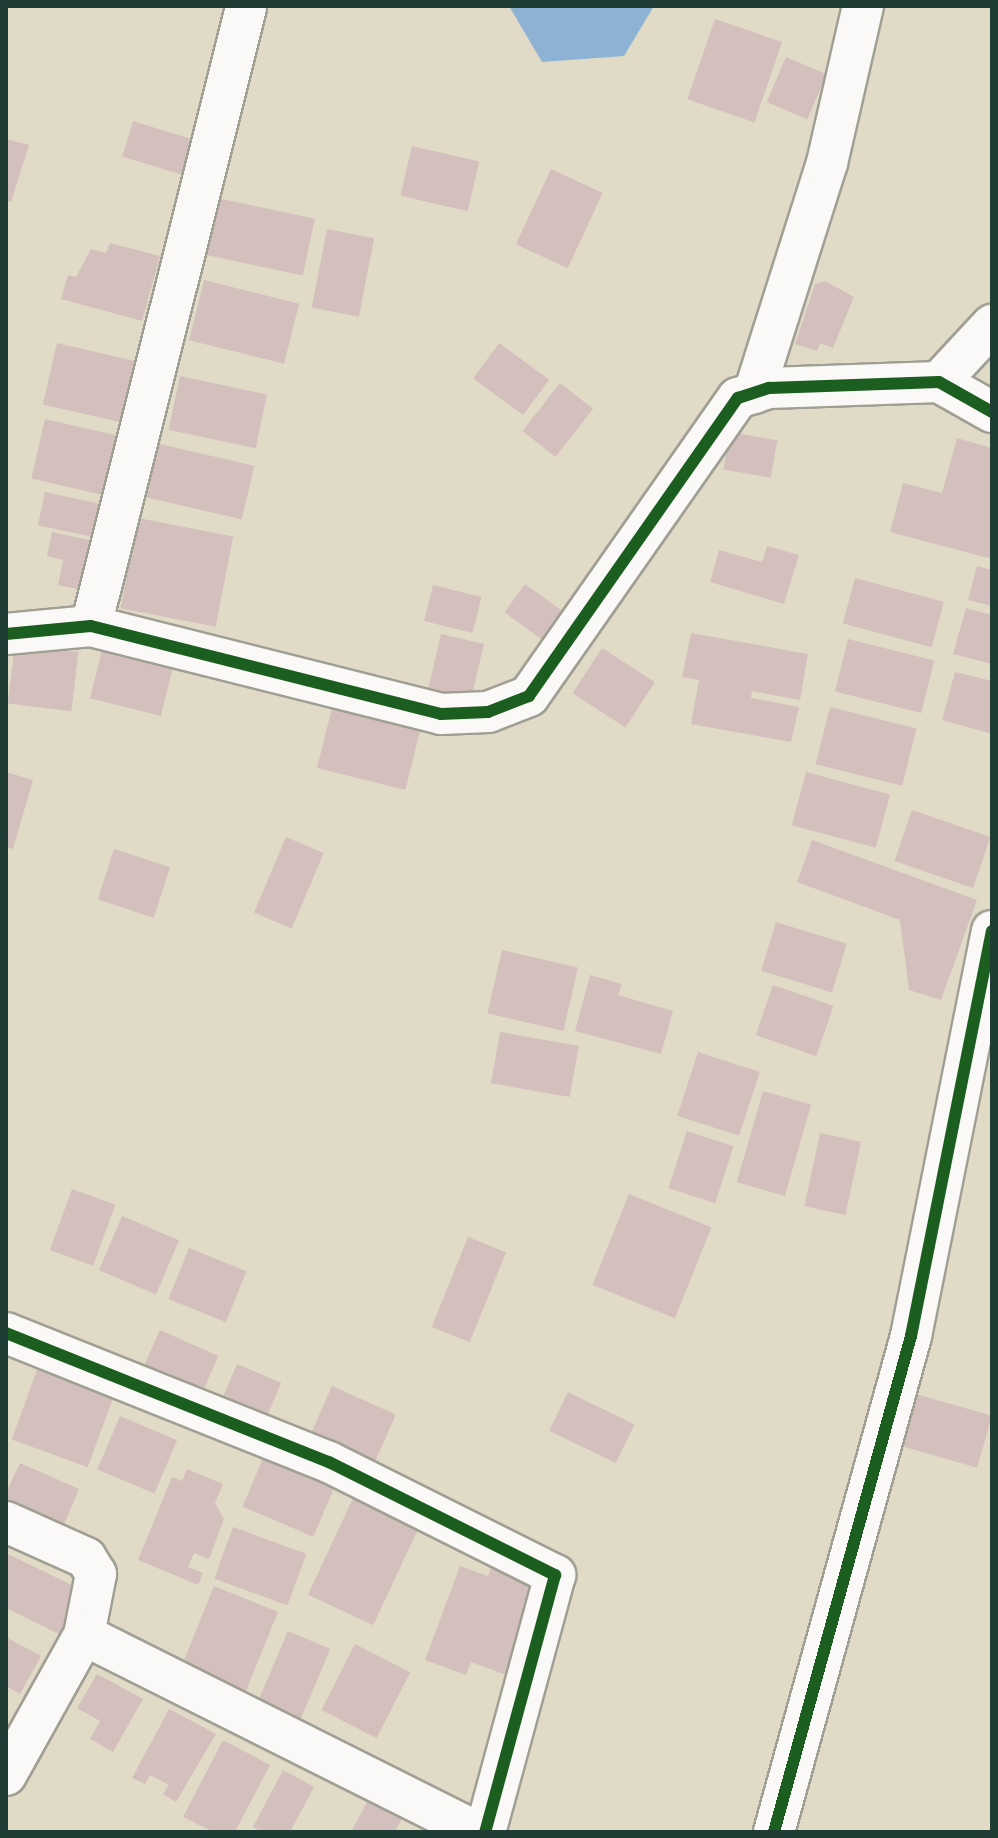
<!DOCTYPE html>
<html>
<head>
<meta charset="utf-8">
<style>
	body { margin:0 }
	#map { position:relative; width:998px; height:1838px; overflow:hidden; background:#e1dac7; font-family:Pangolin,sans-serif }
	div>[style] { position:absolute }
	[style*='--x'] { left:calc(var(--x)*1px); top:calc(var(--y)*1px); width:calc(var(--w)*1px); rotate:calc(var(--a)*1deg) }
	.water>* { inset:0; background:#8eb2d4 }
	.building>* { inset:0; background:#d3c0bd; transform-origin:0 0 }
	.roads { filter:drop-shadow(2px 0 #a09f94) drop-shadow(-2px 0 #a09f94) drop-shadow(0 2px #a09f94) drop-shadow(0 -2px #a09f94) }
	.street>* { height:40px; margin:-20px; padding:0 20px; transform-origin:20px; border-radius:20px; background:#faf9f7 }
	.cycleway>* { height:12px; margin:-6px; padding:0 6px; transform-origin:6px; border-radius:6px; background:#1b5e20 }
	span { translate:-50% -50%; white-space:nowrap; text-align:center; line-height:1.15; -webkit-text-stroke:6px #fcf5e5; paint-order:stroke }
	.frame { position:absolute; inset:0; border:8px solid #1f3d34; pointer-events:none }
</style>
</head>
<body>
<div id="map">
	<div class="water">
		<i style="clip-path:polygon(509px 6px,654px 6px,624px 56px,542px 62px)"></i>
	</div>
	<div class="building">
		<i style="left:715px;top:19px;width:71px;height:85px;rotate:19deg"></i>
		<i style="left:786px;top:57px;width:44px;height:49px;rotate:23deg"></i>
		<i style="left:133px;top:121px;width:68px;height:37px;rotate:17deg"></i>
		<i style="clip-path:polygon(6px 139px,29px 145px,11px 202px,6px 201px)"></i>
		<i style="left:412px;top:146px;width:69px;height:51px;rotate:13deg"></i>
		<i style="left:551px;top:169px;width:57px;height:83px;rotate:25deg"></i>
		<i style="left:217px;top:198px;width:100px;height:58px;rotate:12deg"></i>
		<i style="left:327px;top:229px;width:48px;height:80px;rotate:11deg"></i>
		<i style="clip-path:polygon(110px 243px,160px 256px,142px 321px,61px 299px,68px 275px,76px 277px,91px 249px,106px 253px)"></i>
		<i style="left:204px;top:280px;width:98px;height:62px;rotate:14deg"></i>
		<i style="clip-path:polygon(825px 281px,854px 297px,833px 348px,820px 343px,817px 351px,795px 344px,815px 284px)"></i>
		<i style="left:57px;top:343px;width:92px;height:63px;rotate:13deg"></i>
		<i style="left:499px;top:343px;width:62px;height:44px;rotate:36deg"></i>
		<i style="left:180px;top:376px;width:89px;height:55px;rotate:12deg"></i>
		<i style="left:560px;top:383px;width:42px;height:61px;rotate:38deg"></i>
		<i style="left:45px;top:419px;width:89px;height:61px;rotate:13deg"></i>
		<i style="left:730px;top:432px;width:48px;height:38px;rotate:10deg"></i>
		<i style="clip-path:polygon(957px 438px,992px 448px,992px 559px,890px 532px,903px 483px,942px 493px)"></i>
		<i style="left:151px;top:442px;width:106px;height:55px;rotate:13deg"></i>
		<i style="left:45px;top:492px;width:68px;height:34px;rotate:12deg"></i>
		<i style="left:138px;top:518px;width:97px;height:92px;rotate:11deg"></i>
		<i style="clip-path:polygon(52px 532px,98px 542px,87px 591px,58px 585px,63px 560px,47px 556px)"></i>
		<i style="clip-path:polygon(767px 546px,799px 555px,784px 604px,710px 582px,719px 550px,762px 562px)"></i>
		<i style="clip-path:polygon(977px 566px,992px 570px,992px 606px,968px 600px)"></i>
		<i style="left:855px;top:578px;width:92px;height:47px;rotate:15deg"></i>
		<i style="left:525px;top:584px;width:61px;height:35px;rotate:36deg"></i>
		<i style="left:433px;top:585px;width:50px;height:37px;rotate:14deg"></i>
		<i style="clip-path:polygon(966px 608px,992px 615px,992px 664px,953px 654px)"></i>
		<i style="clip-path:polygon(691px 633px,808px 654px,800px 700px,752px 691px,751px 698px,799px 707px,791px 742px,691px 724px,699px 680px,682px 677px)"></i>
		<i style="left:441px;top:634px;width:44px;height:56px;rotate:13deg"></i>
		<i style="left:848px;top:639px;width:89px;height:54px;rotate:14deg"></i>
		<i style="left:104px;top:642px;width:73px;height:58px;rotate:14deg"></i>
		<i style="left:15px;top:644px;width:64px;height:60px;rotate:7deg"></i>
		<i style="left:602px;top:648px;width:63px;height:54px;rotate:33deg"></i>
		<i style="clip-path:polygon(955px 672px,992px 681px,992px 734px,942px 720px)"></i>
		<i style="left:334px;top:700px;width:91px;height:70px;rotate:14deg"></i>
		<i style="left:830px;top:707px;width:89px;height:59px;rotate:14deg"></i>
		<i style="clip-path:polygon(6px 772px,33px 780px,13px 849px,6px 847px)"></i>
		<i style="left:806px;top:772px;width:87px;height:55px;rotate:15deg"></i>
		<i style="left:912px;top:810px;width:83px;height:54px;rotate:19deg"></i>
		<i style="left:286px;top:837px;width:41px;height:82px;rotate:23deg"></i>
		<i style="clip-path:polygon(812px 840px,977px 900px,941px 1000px,909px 990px,900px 920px,797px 882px)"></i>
		<i style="left:114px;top:849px;width:59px;height:53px;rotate:18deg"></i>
		<i style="left:776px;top:922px;width:74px;height:51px;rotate:17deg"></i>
		<i style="left:502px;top:950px;width:78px;height:65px;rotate:13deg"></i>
		<i style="clip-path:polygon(590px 975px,622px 984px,618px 995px,673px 1011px,661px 1054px,575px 1031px)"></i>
		<i style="left:773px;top:985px;width:64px;height:53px;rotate:19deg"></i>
		<i style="left:500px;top:1032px;width:80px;height:52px;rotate:10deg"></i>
		<i style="left:698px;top:1052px;width:65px;height:67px;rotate:18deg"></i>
		<i style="left:763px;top:1091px;width:50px;height:95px;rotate:16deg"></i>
		<i style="left:687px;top:1131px;width:49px;height:60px;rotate:18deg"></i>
		<i style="left:820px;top:1133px;width:42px;height:75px;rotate:12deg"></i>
		<i style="left:72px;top:1189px;width:46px;height:65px;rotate:20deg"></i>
		<i style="left:629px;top:1194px;width:89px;height:98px;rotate:22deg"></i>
		<i style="left:122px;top:1216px;width:62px;height:59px;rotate:23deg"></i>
		<i style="left:468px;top:1237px;width:41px;height:97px;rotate:22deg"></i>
		<i style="left:189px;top:1248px;width:62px;height:55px;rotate:22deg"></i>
		<i style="left:160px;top:1330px;width:64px;height:51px;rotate:24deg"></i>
		<i style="left:237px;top:1364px;width:48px;height:46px;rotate:23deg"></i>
		<i style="left:37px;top:1370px;width:81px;height:74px;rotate:20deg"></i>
		<i style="left:332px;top:1386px;width:70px;height:64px;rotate:24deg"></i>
		<i style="left:568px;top:1392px;width:74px;height:43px;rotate:26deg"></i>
		<i style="left:916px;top:1394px;width:79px;height:54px;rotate:16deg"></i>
		<i style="left:120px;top:1416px;width:62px;height:58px;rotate:23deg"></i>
		<i style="left:264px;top:1456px;width:77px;height:55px;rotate:23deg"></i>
		<i style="clip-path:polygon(20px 1463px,79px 1489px,58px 1539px,6px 1516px,6px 1493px)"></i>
		<i style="clip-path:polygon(187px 1469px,223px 1484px,215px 1503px,224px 1519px,209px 1559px,194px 1553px,188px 1567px,203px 1573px,198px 1585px,138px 1560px,172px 1477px,182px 1481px)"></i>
		<i style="left:354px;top:1496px;width:72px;height:109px;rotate:25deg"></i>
		<i style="left:233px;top:1527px;width:78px;height:55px;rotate:20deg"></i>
		<i style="clip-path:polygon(6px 1553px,82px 1590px,59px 1634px,6px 1608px)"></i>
		<i style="clip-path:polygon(494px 1559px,552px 1580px,515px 1678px,471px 1662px,466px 1675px,425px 1660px,460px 1566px,488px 1576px)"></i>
		<i style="left:214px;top:1586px;width:69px;height:87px;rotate:22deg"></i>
		<i style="left:288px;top:1631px;width:46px;height:84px;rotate:23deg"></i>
		<i style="clip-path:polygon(6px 1637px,41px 1656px,20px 1694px,6px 1686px)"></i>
		<i style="left:355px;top:1644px;width:62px;height:74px;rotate:27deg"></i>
		<i style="clip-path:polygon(97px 1674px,143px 1699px,113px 1752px,90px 1739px,100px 1721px,77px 1708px)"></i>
		<i style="clip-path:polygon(169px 1709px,216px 1734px,176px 1802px,163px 1794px,169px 1785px,150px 1775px,145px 1784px,132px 1778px)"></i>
		<i style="clip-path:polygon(223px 1740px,270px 1765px,235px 1832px,213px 1832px,183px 1817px)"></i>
		<i style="clip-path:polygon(283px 1770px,314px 1787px,290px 1832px,262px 1832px,253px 1827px)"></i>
		<i style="clip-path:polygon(368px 1800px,402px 1819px,395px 1832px,351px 1832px)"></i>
	</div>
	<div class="roads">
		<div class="street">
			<i style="--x:939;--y:382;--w:78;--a:-47.1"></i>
			<i style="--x:754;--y:393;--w:241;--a:-72.4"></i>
			<i style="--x:827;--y:163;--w:161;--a:-77.1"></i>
			<i style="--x:91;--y:626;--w:637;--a:-75.92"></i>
			<i style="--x:6;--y:634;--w:85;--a:-5.4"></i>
			<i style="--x:91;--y:626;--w:361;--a:14.1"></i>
			<i style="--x:441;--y:714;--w:47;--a:-2.4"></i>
			<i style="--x:488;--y:712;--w:44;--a:-21.3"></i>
			<i style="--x:529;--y:696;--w:364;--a:-55"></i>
			<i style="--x:738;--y:398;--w:33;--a:-18"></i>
			<i style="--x:769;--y:388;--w:170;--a:-2"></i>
			<i style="--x:939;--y:382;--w:61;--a:29.5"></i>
			<i style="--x:6;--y:1333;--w:348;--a:21.8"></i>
			<i style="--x:329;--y:1462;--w:253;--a:26.6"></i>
			<i style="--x:555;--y:1575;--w:266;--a:105.2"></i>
			<i style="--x:6;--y:1522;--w:88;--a:24.2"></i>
			<i style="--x:86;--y:1558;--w:19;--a:58"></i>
			<i style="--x:96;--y:1574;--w:62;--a:101.1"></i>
			<i style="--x:84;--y:1635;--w:440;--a:26.6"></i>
			<i style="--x:6;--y:1775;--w:160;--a:-60.9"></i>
			<i style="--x:774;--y:1832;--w:515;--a:-74.56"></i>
			<i style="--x:911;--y:1336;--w:413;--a:-78.7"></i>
		</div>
	</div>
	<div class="cycleway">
		<i style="--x:6;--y:634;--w:85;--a:-5.4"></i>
		<i style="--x:91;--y:626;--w:361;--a:14.1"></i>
		<i style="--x:441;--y:714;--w:47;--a:-2.4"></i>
		<i style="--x:488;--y:712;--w:44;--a:-21.3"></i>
		<i style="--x:529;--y:696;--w:364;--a:-55"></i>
		<i style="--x:738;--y:398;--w:33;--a:-18"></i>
		<i style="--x:769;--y:388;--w:170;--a:-2"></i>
		<i style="--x:939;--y:382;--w:61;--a:29.5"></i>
		<i style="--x:6;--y:1333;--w:348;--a:21.8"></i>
		<i style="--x:329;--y:1462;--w:253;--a:26.6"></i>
		<i style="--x:555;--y:1575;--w:266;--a:105.2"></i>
		<i style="--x:774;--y:1832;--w:515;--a:-74.56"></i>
		<i style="--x:911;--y:1336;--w:413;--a:-78.7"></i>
	</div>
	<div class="frame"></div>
</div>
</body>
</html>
